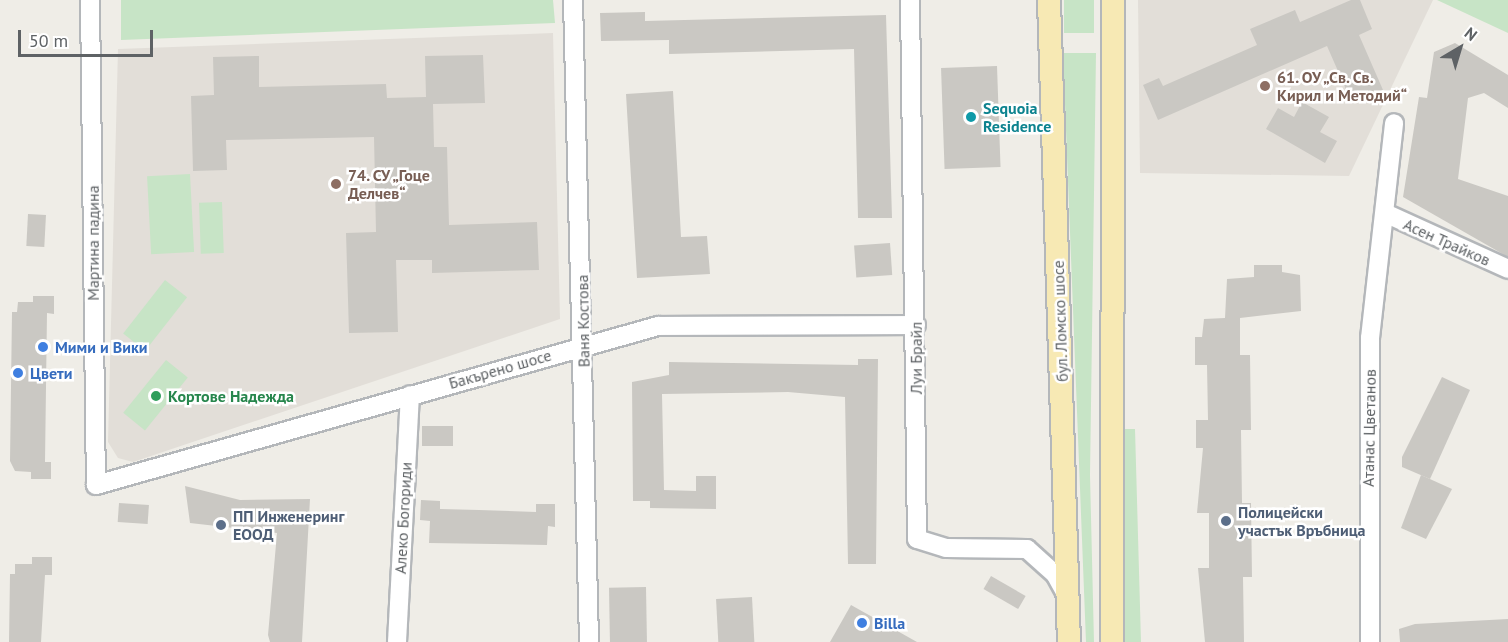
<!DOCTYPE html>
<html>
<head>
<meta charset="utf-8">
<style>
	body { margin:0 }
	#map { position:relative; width:1508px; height:642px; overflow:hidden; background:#efede7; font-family:"PT Sans",sans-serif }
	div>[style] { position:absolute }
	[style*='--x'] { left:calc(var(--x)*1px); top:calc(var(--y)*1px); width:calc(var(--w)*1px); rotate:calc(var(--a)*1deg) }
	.education>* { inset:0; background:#e2ded8 }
	.green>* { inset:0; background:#c7e4c6; transform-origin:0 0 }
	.building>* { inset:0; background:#cac8c3; transform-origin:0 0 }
	.roads { filter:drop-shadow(2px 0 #b4b7ba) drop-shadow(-2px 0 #b4b7ba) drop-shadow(0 2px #b4b7ba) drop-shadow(0 -2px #b4b7ba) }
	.minor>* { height:18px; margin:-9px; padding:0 9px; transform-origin:9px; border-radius:9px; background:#fff }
	.major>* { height:22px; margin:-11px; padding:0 11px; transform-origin:11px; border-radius:11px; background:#f7e9b4 }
	.dots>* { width:16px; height:16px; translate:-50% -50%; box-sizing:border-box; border:3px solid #fff; border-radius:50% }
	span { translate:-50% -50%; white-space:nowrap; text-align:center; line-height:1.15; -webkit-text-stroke:5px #fff; paint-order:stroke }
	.education-label { font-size:16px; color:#785e54; font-weight:700 }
	.left { translate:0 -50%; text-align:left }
	.culture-label { font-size:16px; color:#0d838f; font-weight:700 }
	.street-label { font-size:16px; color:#5e6265 }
	.shop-label { font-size:16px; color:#366cbe; font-weight:700 }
	.leisure-label { font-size:16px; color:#27864d; font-weight:700 }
	.service-label { font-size:16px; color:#4e5e75; font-weight:700 }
	.north { position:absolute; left:1430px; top:18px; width:60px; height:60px; -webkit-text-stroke:4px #fff; paint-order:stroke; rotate:38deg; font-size:16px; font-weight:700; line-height:24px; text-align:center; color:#5e6265 }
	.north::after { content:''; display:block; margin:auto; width:21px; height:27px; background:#5e6265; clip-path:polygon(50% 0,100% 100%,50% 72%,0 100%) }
	.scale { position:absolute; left:18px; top:30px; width:135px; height:27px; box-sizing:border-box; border:3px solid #5e6265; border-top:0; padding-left:8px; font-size:18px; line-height:21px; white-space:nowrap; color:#5e6265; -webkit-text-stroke:4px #fff; paint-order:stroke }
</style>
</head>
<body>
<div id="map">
	<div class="education">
		<i style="clip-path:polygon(1138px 0,1433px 0,1349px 176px,1140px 173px)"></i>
		<i style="clip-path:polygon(553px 33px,560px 319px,133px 462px,118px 458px,108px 442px,118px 49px)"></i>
	</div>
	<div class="green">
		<i style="clip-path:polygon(121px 0,553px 0,555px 23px,121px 40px)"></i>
		<i style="left:1064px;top:0;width:30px;height:33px"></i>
		<i style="clip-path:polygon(1437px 0,1508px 0,1508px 33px)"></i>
		<i style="clip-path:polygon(1063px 53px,1096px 53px,1090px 475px,1094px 642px,1086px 642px)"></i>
		<i style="left:190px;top:174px;width:78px;height:43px;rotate:87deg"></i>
		<i style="left:222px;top:202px;width:51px;height:23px;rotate:88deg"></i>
		<i style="left:165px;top:280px;width:28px;height:68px;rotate:38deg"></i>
		<i style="left:166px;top:360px;width:28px;height:68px;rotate:39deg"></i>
		<i style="clip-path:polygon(1122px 429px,1135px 429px,1141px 642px,1120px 642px)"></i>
	</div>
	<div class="building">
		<i style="clip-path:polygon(1351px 0,1360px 0,1372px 29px,1359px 35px,1383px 90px,1352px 103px,1327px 46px,1158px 120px,1143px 85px,1159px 78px,1163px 86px,1257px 45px,1250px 29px,1295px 10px,1300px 22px)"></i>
		<i style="clip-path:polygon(645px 12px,645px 21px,886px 15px,892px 218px,858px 218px,854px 49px,669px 54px,669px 40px,601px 41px,600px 13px)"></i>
		<i style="clip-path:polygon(1455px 43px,1508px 75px,1508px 108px,1484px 93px,1468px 98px,1458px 179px,1508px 196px,1508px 257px,1403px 197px,1419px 97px,1427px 98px,1434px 52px)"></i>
		<i style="clip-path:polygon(483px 55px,485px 103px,433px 104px,434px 147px,447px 147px,449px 225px,537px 222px,539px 270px,432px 273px,432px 260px,396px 260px,398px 332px,349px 333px,346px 233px,376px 232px,374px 137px,226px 140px,227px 170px,193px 171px,191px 96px,214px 95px,213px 57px,259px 56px,259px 87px,386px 84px,387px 98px,426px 97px,425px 56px)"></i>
		<i style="left:997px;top:66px;width:101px;height:56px;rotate:88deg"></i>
		<i style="clip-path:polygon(673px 91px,681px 237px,707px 236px,710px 274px,637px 278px,626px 94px)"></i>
		<i style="clip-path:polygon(1302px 102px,1329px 117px,1320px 132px,1337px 141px,1325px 163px,1266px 129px,1278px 108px,1294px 117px)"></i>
		<i style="left:28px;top:214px;width:18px;height:32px;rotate:3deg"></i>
		<i style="left:890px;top:243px;width:32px;height:36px;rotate:86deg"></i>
		<i style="clip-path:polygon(1254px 265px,1282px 265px,1282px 272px,1300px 275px,1301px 311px,1240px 318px,1240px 355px,1250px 355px,1251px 430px,1241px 430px,1242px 503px,1251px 503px,1252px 577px,1243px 577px,1244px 642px,1205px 642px,1198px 568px,1209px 568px,1209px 513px,1197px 513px,1203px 448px,1196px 448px,1196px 420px,1208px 420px,1207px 365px,1195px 365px,1195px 337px,1202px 337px,1204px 319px,1225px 318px,1227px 279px,1254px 277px)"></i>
		<i style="clip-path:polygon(33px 296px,54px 296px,54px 314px,47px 313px,46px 387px,45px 462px,51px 462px,51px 479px,31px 479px,31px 472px,15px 471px,10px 461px,12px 312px,17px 312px,18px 302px,33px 302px)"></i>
		<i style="clip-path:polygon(858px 359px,878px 359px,876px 564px,848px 564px,845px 397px,788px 392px,662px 394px,664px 490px,696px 491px,696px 476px,716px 476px,716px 509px,650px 508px,650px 501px,633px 501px,632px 382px,669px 375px,669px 362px,858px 365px)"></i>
		<i style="clip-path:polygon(1442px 377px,1470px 390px,1430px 479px,1402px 467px,1402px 457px)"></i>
		<i style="left:422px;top:426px;width:31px;height:20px"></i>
		<i style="clip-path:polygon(1421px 475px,1452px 489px,1426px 539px,1401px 528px)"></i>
		<i style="clip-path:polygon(185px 486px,240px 500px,310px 499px,302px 642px,270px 642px,268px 635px,277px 533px,190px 523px)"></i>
		<i style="clip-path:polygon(421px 500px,440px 501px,440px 509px,479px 510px,536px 512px,536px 504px,555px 504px,555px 527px,548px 526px,547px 545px,429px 543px,430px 521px,420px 520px)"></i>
		<i style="left:119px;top:503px;width:30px;height:19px;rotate:4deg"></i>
		<i style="clip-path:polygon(32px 557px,52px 557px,52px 575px,45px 575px,41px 642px,9px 642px,10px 574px,15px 574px,15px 564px,32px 564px)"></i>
		<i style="left:991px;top:576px;width:40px;height:15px;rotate:30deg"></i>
		<i style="left:646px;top:587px;width:55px;height:37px;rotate:89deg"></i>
		<i style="left:752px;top:597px;width:45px;height:36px;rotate:87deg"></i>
		<i style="clip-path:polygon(851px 605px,917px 642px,830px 642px)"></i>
		<i style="clip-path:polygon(1508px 619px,1508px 642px,1400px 642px,1399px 629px,1415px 624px)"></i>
	</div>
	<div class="roads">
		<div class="minor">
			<i style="--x:90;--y:0;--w:485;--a:89.3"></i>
			<i style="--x:96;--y:485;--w:584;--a:-15.8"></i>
			<i style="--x:658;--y:326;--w:258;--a:-0.2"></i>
			<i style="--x:573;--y:0;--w:642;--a:88.57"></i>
			<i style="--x:910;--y:0;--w:539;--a:89.26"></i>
			<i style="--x:917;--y:539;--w:30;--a:17"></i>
			<i style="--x:946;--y:548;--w:81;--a:0.7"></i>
			<i style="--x:1027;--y:549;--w:38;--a:42"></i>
			<i style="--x:1055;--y:574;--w:25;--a:61"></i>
			<i style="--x:1387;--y:214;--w:133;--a:24.4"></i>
			<i style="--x:397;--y:642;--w:247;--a:-87"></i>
			<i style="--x:1370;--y:642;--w:304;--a:-90"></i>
			<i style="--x:1370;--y:338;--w:216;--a:-83.6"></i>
		</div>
		<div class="major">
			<i style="--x:1049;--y:0;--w:642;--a:88.22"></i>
			<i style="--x:1112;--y:642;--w:642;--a:-89.91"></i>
		</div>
	</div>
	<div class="dots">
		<i style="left:1265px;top:86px;background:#8d6e63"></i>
		<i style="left:971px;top:117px;background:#0f9aa8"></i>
		<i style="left:336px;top:184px;background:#8d6e63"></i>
		<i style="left:43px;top:347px;background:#3f7fe0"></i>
		<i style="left:18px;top:373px;background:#3f7fe0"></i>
		<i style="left:156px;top:396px;background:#2e9e5b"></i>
		<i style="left:1226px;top:521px;background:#5c6f8a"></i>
		<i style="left:221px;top:525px;background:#5c6f8a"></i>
		<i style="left:862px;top:623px;background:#3f7fe0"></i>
	</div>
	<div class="education-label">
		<span class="left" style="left:1277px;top:86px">61. ОУ „Св. Св.<br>Кирил и Методий“</span>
		<span class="left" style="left:348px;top:184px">74. СУ „Гоце<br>Делчев“</span>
	</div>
	<div class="culture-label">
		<span class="left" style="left:983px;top:117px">Sequoia<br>Residence</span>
	</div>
	<div class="street-label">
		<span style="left:1447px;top:242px;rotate:24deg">Асен Трайков</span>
		<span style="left:93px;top:243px;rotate:-90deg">Мартина падина</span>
		<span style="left:583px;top:321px;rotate:-91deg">Ваня Костова</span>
		<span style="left:1060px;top:321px;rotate:-92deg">бул. Ломско шосе</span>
		<span style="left:916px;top:358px;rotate:-90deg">Луи Брайл</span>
		<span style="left:500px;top:369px;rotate:-16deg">Бакърено шосе</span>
		<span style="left:1369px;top:428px;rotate:-89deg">Атанас Цветанов</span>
		<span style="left:403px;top:518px;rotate:-87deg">Алеко Богориди</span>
	</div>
	<div class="shop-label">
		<span class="left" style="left:55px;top:347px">Мими и Вики</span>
		<span class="left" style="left:30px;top:373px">Цвети</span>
		<span class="left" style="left:874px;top:623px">Billa</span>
	</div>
	<div class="leisure-label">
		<span class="left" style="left:168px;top:396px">Кортове Надежда</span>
	</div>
	<div class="service-label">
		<span class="left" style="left:1238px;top:521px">Полицейски<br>участък Връбница</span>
		<span class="left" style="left:233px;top:525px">ПП Инженеринг<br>ЕООД</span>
	</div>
	<div class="north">N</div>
	<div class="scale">50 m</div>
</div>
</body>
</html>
